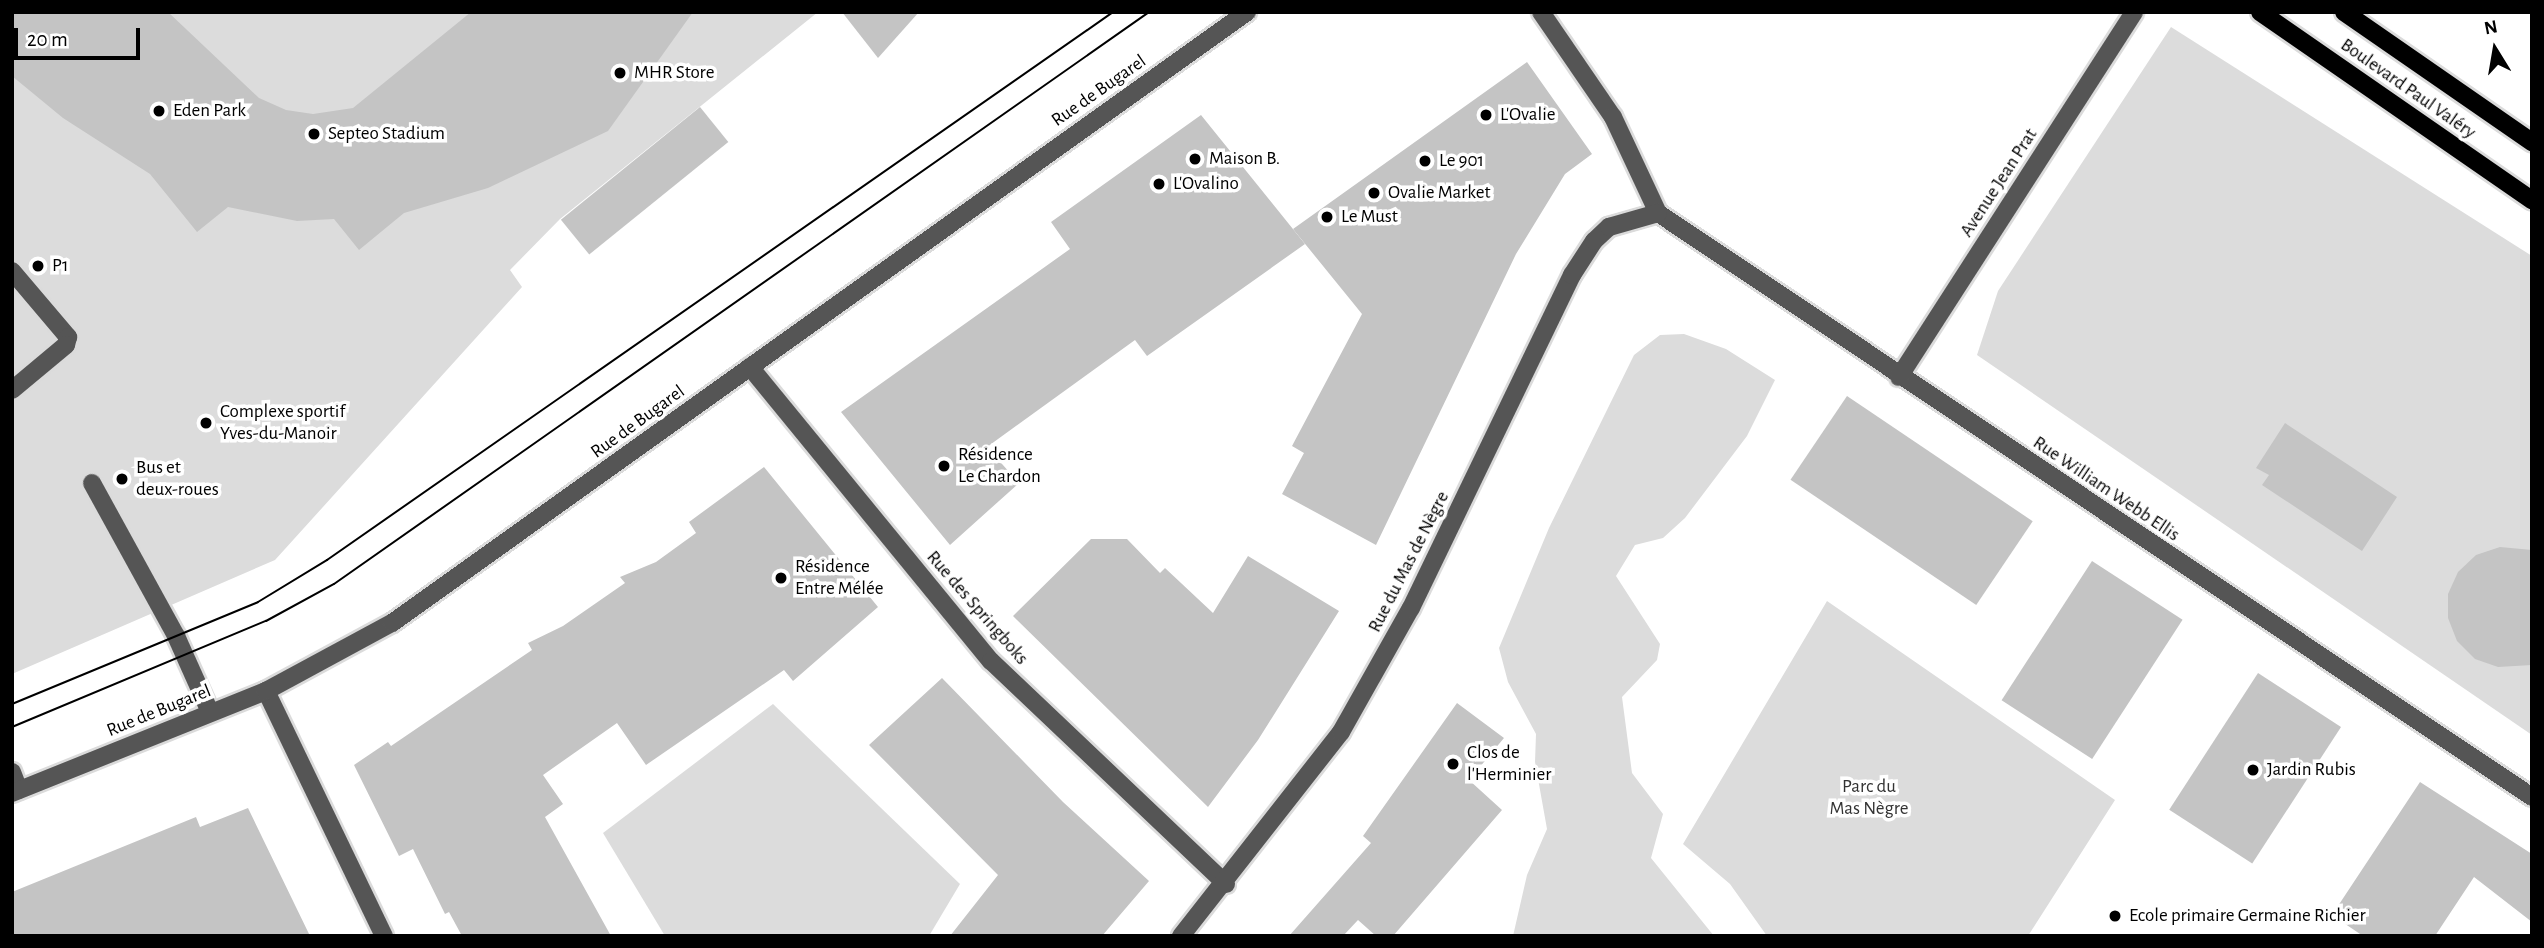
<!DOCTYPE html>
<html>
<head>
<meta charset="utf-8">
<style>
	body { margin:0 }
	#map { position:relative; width:2544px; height:948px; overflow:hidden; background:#fff; font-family:"Alegreya Sans",sans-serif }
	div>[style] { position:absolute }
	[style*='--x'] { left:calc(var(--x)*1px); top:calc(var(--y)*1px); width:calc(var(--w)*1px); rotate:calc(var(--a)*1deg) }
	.green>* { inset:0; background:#dcdcdc }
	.building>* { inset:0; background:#c4c4c4; transform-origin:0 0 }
	.roads { filter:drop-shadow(2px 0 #dbdbdb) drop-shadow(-2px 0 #dbdbdb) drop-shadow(0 2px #dbdbdb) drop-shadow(0 -2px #dbdbdb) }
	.minor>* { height:18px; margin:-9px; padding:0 9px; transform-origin:9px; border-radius:9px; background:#555 }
	.major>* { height:18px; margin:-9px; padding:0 9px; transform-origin:9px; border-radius:9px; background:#000 }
	.tram>* { height:2px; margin:-1px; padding:0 1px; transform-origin:1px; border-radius:1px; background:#000 }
	.dots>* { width:19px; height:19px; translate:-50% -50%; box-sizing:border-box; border:4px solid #fff; border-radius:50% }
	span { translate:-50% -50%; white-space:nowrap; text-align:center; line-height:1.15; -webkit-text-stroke:7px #fff; paint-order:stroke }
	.poi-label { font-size:19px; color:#000 }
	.left { translate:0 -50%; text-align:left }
	.street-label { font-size:19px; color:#000 }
	.park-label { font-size:19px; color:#333 }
	.frame { position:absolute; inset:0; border:14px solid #000; pointer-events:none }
	.north { position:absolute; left:2460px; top:14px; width:70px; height:70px; -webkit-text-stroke:5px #fff; paint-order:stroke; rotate:349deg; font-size:19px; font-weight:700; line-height:28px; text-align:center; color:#000 }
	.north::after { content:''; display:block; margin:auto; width:24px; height:32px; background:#000; clip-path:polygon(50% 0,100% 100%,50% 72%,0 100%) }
	.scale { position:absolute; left:14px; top:28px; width:126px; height:32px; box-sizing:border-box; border:4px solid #000; border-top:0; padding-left:9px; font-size:21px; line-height:24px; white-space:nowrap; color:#000; -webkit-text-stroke:5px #fff; paint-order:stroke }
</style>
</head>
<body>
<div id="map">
	<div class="green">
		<i style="clip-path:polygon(12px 12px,818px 12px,560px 219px,510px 270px,522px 287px,275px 560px,12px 674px)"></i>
		<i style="clip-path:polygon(2171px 27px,2532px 256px,2532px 735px,1977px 355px,1998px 291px)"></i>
		<i style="clip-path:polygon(1684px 334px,1726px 349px,1775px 380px,1747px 436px,1685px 518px,1663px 538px,1635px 545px,1616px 576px,1660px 644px,1657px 660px,1622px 697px,1632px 773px,1663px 814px,1651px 858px,1714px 936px,1513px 936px,1527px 875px,1547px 829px,1535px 762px,1536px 734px,1508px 682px,1499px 648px,1549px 528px,1634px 355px,1660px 335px)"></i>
		<i style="clip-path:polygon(1827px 601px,2115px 800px,2028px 936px,1767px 936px,1730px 884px,1683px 844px)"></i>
		<i style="clip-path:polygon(773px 704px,960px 884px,929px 936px,665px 936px,603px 833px)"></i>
	</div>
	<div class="building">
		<i style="clip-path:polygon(12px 12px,168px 12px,259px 98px,286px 110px,313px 114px,353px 108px,471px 12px,693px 12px,608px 131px,488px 188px,404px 213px,359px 250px,334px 219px,297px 221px,228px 207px,197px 232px,150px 174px,63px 118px,12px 76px)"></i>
		<i style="clip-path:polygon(842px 12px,919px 12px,878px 58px)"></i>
		<i style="clip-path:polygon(1527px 62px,1592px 154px,1565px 174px,1516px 254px,1376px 545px,1282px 494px,1304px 453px,1292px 446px,1362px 314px,1293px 229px)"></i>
		<i style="left:700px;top:107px;width:45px;height:179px;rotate:51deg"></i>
		<i style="clip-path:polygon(1201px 115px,1305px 244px,1147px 356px,1135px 340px,987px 447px,1019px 483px,950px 545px,841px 412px,1070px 249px,1051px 222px)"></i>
		<i style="left:1847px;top:396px;width:224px;height:101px;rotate:34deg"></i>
		<i style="clip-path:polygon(2285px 423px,2397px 497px,2362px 551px,2262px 485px,2269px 475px,2256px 468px)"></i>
		<i style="clip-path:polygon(764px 467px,878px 607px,793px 681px,784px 670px,646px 765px,617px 723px,543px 775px,563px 804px,545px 817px,611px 936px,462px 936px,449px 912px,445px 914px,413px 849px,399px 856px,354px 765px,388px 742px,391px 746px,532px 650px,528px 643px,563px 626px,625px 583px,620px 577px,656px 562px,696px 533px,689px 522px)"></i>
		<i style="clip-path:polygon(1091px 539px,1127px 539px,1160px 573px,1165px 568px,1213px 613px,1248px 556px,1339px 611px,1258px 740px,1208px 807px,1013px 616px)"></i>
		<i style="clip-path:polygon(2500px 547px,2532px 550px,2532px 665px,2498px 667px,2475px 659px,2457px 641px,2448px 618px,2448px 594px,2458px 572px,2476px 555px)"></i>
		<i style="left:2092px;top:561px;width:108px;height:166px;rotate:33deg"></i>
		<i style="left:2258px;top:673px;width:99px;height:163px;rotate:33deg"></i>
		<i style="clip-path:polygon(942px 678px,1063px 802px,1149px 881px,1102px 936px,950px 936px,998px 875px,869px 745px)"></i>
		<i style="clip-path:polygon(1457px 703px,1504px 738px,1469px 780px,1502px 810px,1393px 936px,1376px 936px,1358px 920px,1343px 936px,1289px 936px,1371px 843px,1363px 836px)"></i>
		<i style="clip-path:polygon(2420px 782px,2532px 854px,2532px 922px,2474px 877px,2435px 936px,2363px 936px,2332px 915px)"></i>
		<i style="clip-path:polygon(248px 808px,310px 936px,12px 936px,12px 892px,196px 817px,200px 827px)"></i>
	</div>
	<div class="roads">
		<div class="minor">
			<i style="--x:1541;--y:12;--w:127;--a:55.6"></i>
			<i style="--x:1613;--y:117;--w:106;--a:64.9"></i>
			<i style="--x:1658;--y:213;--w:1051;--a:33.75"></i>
			<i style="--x:12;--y:271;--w:87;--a:49.7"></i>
			<i style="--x:68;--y:337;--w:8;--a:104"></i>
			<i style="--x:66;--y:345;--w:70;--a:140.2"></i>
			<i style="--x:750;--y:367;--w:380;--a:50.7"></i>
			<i style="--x:991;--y:661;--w:324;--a:43.5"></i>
			<i style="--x:1899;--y:377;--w:434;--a:-57.2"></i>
			<i style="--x:92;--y:483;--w:175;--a:61.2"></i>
			<i style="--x:176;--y:636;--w:83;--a:65.9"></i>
			<i style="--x:266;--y:691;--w:272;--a:64.3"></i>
			<i style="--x:12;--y:772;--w:19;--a:69"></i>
			<i style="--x:12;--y:793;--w:274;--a:-21.9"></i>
			<i style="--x:266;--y:691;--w:143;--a:-28.4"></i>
			<i style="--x:392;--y:623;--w:1051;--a:-35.55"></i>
			<i style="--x:1181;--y:936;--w:259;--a:-51.9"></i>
			<i style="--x:1341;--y:732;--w:142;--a:-60.6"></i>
			<i style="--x:1411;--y:608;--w:370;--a:-64.2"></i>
			<i style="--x:1572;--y:275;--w:40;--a:-57.1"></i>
			<i style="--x:1594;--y:241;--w:21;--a:-43"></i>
			<i style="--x:1609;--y:227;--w:51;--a:-15.9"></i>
		</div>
		<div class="major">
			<i style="--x:2260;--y:12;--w:331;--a:34.7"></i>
			<i style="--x:2344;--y:12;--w:229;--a:34.7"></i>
		</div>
	</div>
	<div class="tram">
		<i style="--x:12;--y:704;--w:266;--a:-22.5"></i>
		<i style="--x:258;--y:602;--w:81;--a:-31.3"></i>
		<i style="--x:327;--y:560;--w:958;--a:-34.88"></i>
		<i style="--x:12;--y:727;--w:275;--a:-22.7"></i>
		<i style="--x:266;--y:621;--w:77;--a:-28.6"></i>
		<i style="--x:334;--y:584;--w:996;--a:-35.06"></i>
	</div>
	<div class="dots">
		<i style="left:620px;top:73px;background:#000"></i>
		<i style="left:159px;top:111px;background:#000"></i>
		<i style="left:1486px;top:115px;background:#000"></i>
		<i style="left:314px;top:134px;background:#000"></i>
		<i style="left:1195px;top:159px;background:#000"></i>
		<i style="left:1425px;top:161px;background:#000"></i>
		<i style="left:1159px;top:184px;background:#000"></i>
		<i style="left:1374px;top:193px;background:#000"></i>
		<i style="left:1327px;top:217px;background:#000"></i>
		<i style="left:38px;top:266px;background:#000"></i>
		<i style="left:206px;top:423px;background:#000"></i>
		<i style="left:944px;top:466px;background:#000"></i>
		<i style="left:122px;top:479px;background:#000"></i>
		<i style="left:781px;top:578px;background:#000"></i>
		<i style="left:1453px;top:764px;background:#000"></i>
		<i style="left:2253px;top:770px;background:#000"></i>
		<i style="left:2115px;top:916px;background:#000"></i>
	</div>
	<div class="poi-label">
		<span class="left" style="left:634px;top:73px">MHR Store</span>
		<span class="left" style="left:173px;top:111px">Eden Park</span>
		<span class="left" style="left:1500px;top:115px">L'Ovalie</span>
		<span class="left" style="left:328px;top:134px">Septeo Stadium</span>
		<span class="left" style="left:1209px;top:159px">Maison B.</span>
		<span class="left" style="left:1439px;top:161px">Le 901</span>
		<span class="left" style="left:1173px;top:184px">L'Ovalino</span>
		<span class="left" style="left:1388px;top:193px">Ovalie Market</span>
		<span class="left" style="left:1341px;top:217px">Le Must</span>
		<span class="left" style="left:52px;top:266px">P1</span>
		<span class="left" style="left:220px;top:423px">Complexe sportif<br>Yves-du-Manoir</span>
		<span class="left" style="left:958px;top:466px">Résidence<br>Le Chardon</span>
		<span class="left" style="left:136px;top:479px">Bus et<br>deux-roues</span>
		<span class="left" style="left:795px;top:578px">Résidence<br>Entre Mélée</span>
		<span class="left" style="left:1467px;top:764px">Clos de<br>l'Herminier</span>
		<span class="left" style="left:2267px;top:770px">Jardin Rubis</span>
		<span class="left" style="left:2129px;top:916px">Ecole primaire Germaine Richier</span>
	</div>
	<div class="street-label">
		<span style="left:2408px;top:89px;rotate:35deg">Boulevard Paul Valéry</span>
		<span style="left:1099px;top:91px;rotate:-35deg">Rue de Bugarel</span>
		<span style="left:1999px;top:183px;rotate:-57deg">Avenue Jean Prat</span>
		<span style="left:638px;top:422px;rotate:-36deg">Rue de Bugarel</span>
		<span style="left:2106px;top:489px;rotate:34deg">Rue William Webb Ellis</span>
		<span style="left:1409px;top:562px;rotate:-63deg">Rue du Mas de Nègre</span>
		<span style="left:977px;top:608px;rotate:49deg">Rue des Springboks</span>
		<span style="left:159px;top:711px;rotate:-22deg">Rue de Bugarel</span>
	</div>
	<div class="park-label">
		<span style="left:1869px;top:798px">Parc du<br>Mas Nègre</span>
	</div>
	<div class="frame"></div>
	<div class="north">N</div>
	<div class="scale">20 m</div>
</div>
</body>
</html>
